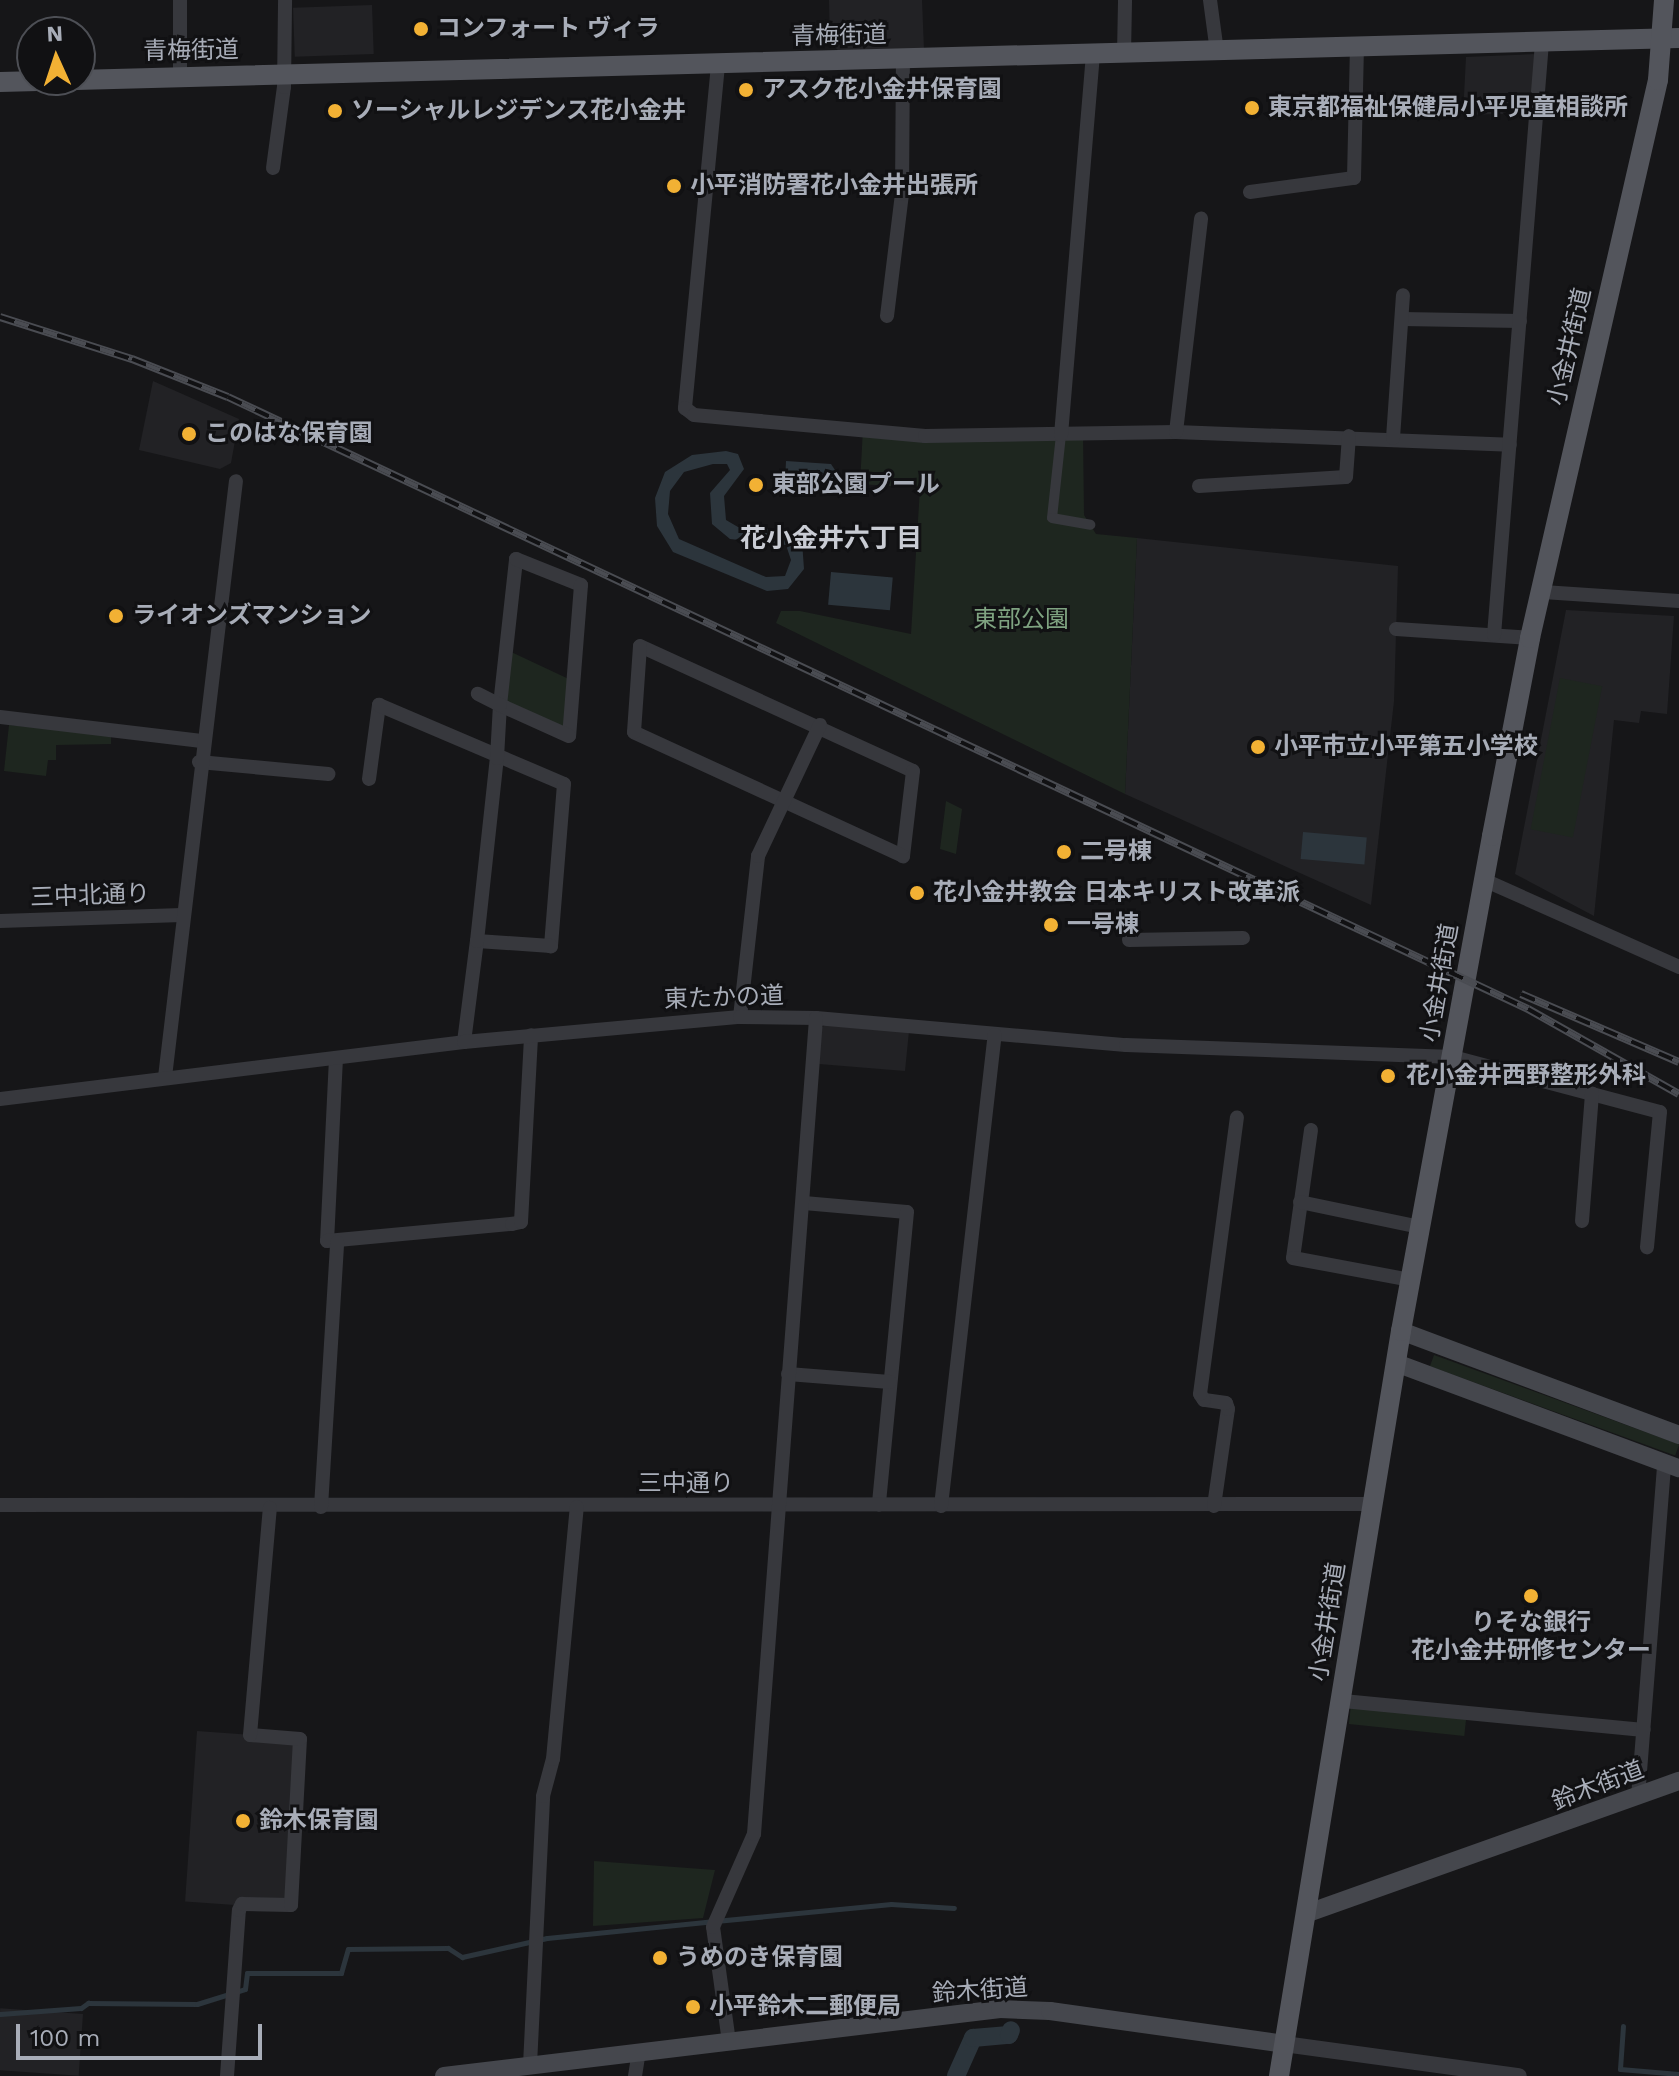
<!DOCTYPE html>
<html>
<head>
<meta charset="utf-8">
<style>
	body { margin:0 }
	#map { position:relative; width:1679px; height:2076px; overflow:hidden; background:#161618; font-family:"Work Sans","Noto Sans JP",sans-serif }
	div>[style] { position:absolute }
	[style*='--x'] { left:calc(var(--x)*1px); top:calc(var(--y)*1px); width:calc(var(--w)*1px); rotate:calc(var(--a)*1deg) }
	.built>* { inset:0; background:#222225; transform-origin:0 0 }
	.green>* { inset:0; background:#1e261f; transform-origin:0 0 }
	.water>* { inset:0; background:#2c353c; transform-origin:0 0 }
	.stream>* { height:5px; margin:-2.5px; padding:0 2.5px; transform-origin:2.5px; border-radius:2.5px; background:#2c353c }
	.canal>* { height:18px; margin:-9px; padding:0 9px; transform-origin:9px; border-radius:9px; background:#2c353c }
	.pedestrian>* { height:10px; margin:-5px; padding:0 5px; transform-origin:5px; border-radius:5px; background:#37383d }
	.minor>* { height:14px; margin:-7px; padding:0 7px; transform-origin:7px; border-radius:7px; background:#37383d }
	.tertiary>* { height:16px; margin:-8px; padding:0 8px; transform-origin:8px; border-radius:8px; background:#37383d }
	.secondary>* { height:18px; margin:-9px; padding:0 9px; transform-origin:9px; border-radius:9px; background:#45474d }
	.primary>* { height:20px; margin:-10px; padding:0 10px; transform-origin:10px; border-radius:10px; background:#53555c }
	.rail>* { height:8px; margin-top:-4px; transform-origin:0; background:repeating-linear-gradient(90deg,#111113 0 15px,#4a4c52 0 30px); box-sizing:border-box; border-block:2px solid #4a4c52 }
	.dots>* { width:22px; height:22px; translate:-50% -50%; box-sizing:border-box; border:4px solid #111113; border-radius:50% }
	span { translate:-50% -50%; white-space:nowrap; text-align:center; line-height:1.15; -webkit-text-stroke:6px #111113; paint-order:stroke }
	.poi-label { font-size:24px; color:#a8adb8; font-weight:700 }
	.left { translate:0 -50%; text-align:left }
	.street-label { font-size:24px; color:#a8adb8 }
	.park-label { font-size:24px; color:#7fa381 }
	.neighbourhood-label { font-size:26px; color:#c9ccd4; font-weight:700 }
	.north { position:absolute; left:16px; top:16px; width:80px; height:80px; box-sizing:border-box; background:#111113; border:2px solid #4d4f55; border-radius:50%; rotate:357deg; font-size:22px; font-weight:700; line-height:32px; text-align:center; color:#a8adb8 }
	.north::after { content:''; display:block; margin:auto; width:28px; height:36px; background:#f2b134; clip-path:polygon(50% 0,100% 100%,50% 72%,0 100%) }
	.scale { position:absolute; left:16px; top:2024px; width:246px; height:36px; box-sizing:border-box; border:4px solid #a8adb8; border-top:0; padding-left:10px; font-size:24px; line-height:28px; white-space:nowrap; color:#a8adb8; -webkit-text-stroke:6px #111113; paint-order:stroke }
</style>
</head>
<body>
<div id="map">
	<div class="built">
		<i style="clip-path:polygon(829px 0,922px 0,924px 50px,839px 51px,830px 43px)"></i>
		<i style="left:372px;top:5px;width:49px;height:79px;rotate:88deg"></i>
		<i style="clip-path:polygon(1536px 54px,1533px 113px,1463px 115px,1466px 57px)"></i>
		<i style="clip-path:polygon(153px 381px,239px 419px,231px 463px,220px 469px,139px 450px)"></i>
		<i style="clip-path:polygon(1137px 538px,1398px 566px,1394px 701px,1371px 905px,1125px 794px)"></i>
		<i style="clip-path:polygon(1566px 610px,1674px 616px,1667px 714px,1641px 711px,1639px 723px,1614px 720px,1594px 916px,1515px 874px)"></i>
		<i style="clip-path:polygon(828px 1023px,909px 1031px,905px 1071px,819px 1064px,821px 1028px)"></i>
		<i style="left:197px;top:1731px;width:103px;height:171px;rotate:4deg"></i>
		<i style="left:83px;top:2014px;width:62px;height:83px;rotate:94deg"></i>
	</div>
	<div class="green">
		<i style="clip-path:polygon(863px 428px,1083px 432px,1084px 515px,1096px 534px,1137px 538px,1125px 794px,776px 623px,781px 611px,800px 611px,911px 634px,920px 488px,860px 484px)"></i>
		<i style="clip-path:polygon(507px 650px,573px 681px,569px 736px,500px 705px)"></i>
		<i style="left:1560px;top:678px;width:43px;height:154px;rotate:11deg"></i>
		<i style="clip-path:polygon(9px 725px,111px 735px,111px 744px,56px 745px,56px 760px,48px 760px,46px 776px,4px 771px)"></i>
		<i style="clip-path:polygon(946px 801px,962px 809px,956px 854px,940px 849px)"></i>
		<i style="left:1434px;top:1355px;width:261px;height:12px;rotate:20deg"></i>
		<i style="left:1351px;top:1704px;width:116px;height:20px;rotate:6deg"></i>
		<i style="clip-path:polygon(594px 1861px,715px 1870px,703px 1918px,593px 1926px)"></i>
	</div>
	<div class="water">
		<i style="clip-path:polygon(evenodd,726px 451px,738px 454px,744px 469px,724px 496px,726px 520px,738px 527px,786px 530px,802px 541px,804px 569px,788px 589px,767px 591px,673px 552px,657px 526px,655px 498px,665px 472px,692px 455px,726px 451px,713px 464px,727px 464px,730px 470px,710px 493px,712px 524px,730px 539px,786px 545px,791px 560px,785px 576px,766px 577px,679px 539px,668px 514px,670px 491px,684px 472px,713px 464px)"></i>
		<i style="clip-path:polygon(786px 461px,831px 464px,839px 476px,830px 485px,785px 482px)"></i>
		<i style="left:831px;top:572px;width:62px;height:33px;rotate:5deg"></i>
		<i style="left:1303px;top:832px;width:64px;height:27px;rotate:5deg"></i>
	</div>
	<div class="stream">
		<i style="--x:0;--y:2014;--w:81;--a:-4.2"></i>
		<i style="--x:81;--y:2008;--w:9;--a:-36"></i>
		<i style="--x:88;--y:2003;--w:109;--a:0.5"></i>
		<i style="--x:197;--y:2004;--w:50;--a:-17.4"></i>
		<i style="--x:245;--y:1989;--w:16;--a:-83"></i>
		<i style="--x:247;--y:1973;--w:94;--a:0"></i>
		<i style="--x:341;--y:1973;--w:25;--a:-74"></i>
		<i style="--x:348;--y:1949;--w:100;--a:-0.6"></i>
		<i style="--x:448;--y:1948;--w:17;--a:33"></i>
		<i style="--x:462;--y:1957;--w:87;--a:-12.6"></i>
		<i style="--x:547;--y:1938;--w:159;--a:-5.8"></i>
		<i style="--x:705;--y:1922;--w:187;--a:-5.5"></i>
		<i style="--x:891;--y:1904;--w:63;--a:3.6"></i>
		<i style="--x:1623;--y:2026;--w:43;--a:94"></i>
		<i style="--x:1620;--y:2069;--w:59;--a:4.8"></i>
	</div>
	<div class="canal">
		<i style="--x:956;--y:2076;--w:42;--a:-65.9"></i>
		<i style="--x:973;--y:2038;--w:36;--a:-5"></i>
		<i style="--x:1009;--y:2035;--w:5;--a:-68"></i>
	</div>
	<div class="pedestrian">
		<i style="--x:1061;--y:435;--w:83;--a:96.2"></i>
		<i style="--x:1052;--y:518;--w:39;--a:10"></i>
	</div>
	<div class="minor">
		<i style="--x:1210;--y:0;--w:52;--a:82.3"></i>
		<i style="--x:1124;--y:54;--w:54;--a:-88.9"></i>
		<i style="--x:718;--y:65;--w:345;--a:95.5"></i>
		<i style="--x:685;--y:408;--w:11;--a:38"></i>
		<i style="--x:694;--y:415;--w:232;--a:5.2"></i>
		<i style="--x:925;--y:436;--w:251;--a:-0.9"></i>
		<i style="--x:1176;--y:432;--w:334;--a:2.2"></i>
		<i style="--x:180;--y:77;--w:77;--a:-90"></i>
		<i style="--x:273;--y:168;--w:82;--a:-82.3"></i>
		<i style="--x:284;--y:87;--w:87;--a:-89.3"></i>
		<i style="--x:1250;--y:192;--w:105;--a:-7.7"></i>
		<i style="--x:1354;--y:178;--w:130;--a:-88.7"></i>
		<i style="--x:887;--y:316;--w:123;--a:-83"></i>
		<i style="--x:902;--y:194;--w:133;--a:-89.6"></i>
		<i style="--x:1402;--y:319;--w:118;--a:1"></i>
		<i style="--x:1176;--y:432;--w:215;--a:-83.3"></i>
		<i style="--x:1061;--y:435;--w:380;--a:-85.2"></i>
		<i style="--x:1393;--y:438;--w:143;--a:-86"></i>
		<i style="--x:1199;--y:486;--w:147;--a:-3.5"></i>
		<i style="--x:1346;--y:477;--w:41;--a:-85.8"></i>
		<i style="--x:1543;--y:592;--w:136;--a:3.8"></i>
		<i style="--x:1396;--y:629;--w:134;--a:3.8"></i>
		<i style="--x:1494;--y:635;--w:595;--a:-85.37"></i>
		<i style="--x:640;--y:646;--w:300;--a:24.6"></i>
		<i style="--x:913;--y:771;--w:86;--a:96.7"></i>
		<i style="--x:903;--y:856;--w:296;--a:-155.3"></i>
		<i style="--x:634;--y:732;--w:86;--a:-86"></i>
		<i style="--x:0;--y:717;--w:203;--a:6.8"></i>
		<i style="--x:199;--y:762;--w:130;--a:5.3"></i>
		<i style="--x:369;--y:779;--w:75;--a:-82.3"></i>
		<i style="--x:379;--y:705;--w:201;--a:23.1"></i>
		<i style="--x:564;--y:784;--w:163;--a:94.6"></i>
		<i style="--x:551;--y:946;--w:74;--a:-176.1"></i>
		<i style="--x:1484;--y:880;--w:214;--a:24"></i>
		<i style="--x:0;--y:921;--w:182;--a:-1.9"></i>
		<i style="--x:1129;--y:940;--w:114;--a:-1"></i>
		<i style="--x:740;--y:1017;--w:162;--a:-83.6"></i>
		<i style="--x:758;--y:856;--w:145;--a:-64.7"></i>
		<i style="--x:464;--y:1042;--w:102;--a:-82.7"></i>
		<i style="--x:477;--y:941;--w:184;--a:-83.8"></i>
		<i style="--x:497;--y:758;--w:53;--a:-86.8"></i>
		<i style="--x:500;--y:705;--w:147;--a:-83.7"></i>
		<i style="--x:516;--y:559;--w:70;--a:21.8"></i>
		<i style="--x:581;--y:585;--w:151;--a:94.5"></i>
		<i style="--x:569;--y:736;--w:76;--a:-155.8"></i>
		<i style="--x:500;--y:705;--w:25;--a:-153"></i>
		<i style="--x:336;--y:1058;--w:183;--a:92.8"></i>
		<i style="--x:327;--y:1241;--w:186;--a:-5.3"></i>
		<i style="--x:512;--y:1224;--w:9;--a:-13"></i>
		<i style="--x:521;--y:1222;--w:187;--a:-86.9"></i>
		<i style="--x:165;--y:1077;--w:600;--a:-83.21"></i>
		<i style="--x:0;--y:1099;--w:467;--a:-7"></i>
		<i style="--x:464;--y:1042;--w:277;--a:-5.2"></i>
		<i style="--x:740;--y:1017;--w:76;--a:0.8"></i>
		<i style="--x:816;--y:1018;--w:311;--a:5"></i>
		<i style="--x:1126;--y:1045;--w:327;--a:2.1"></i>
		<i style="--x:1453;--y:1057;--w:214;--a:14.9"></i>
		<i style="--x:1660;--y:1112;--w:136;--a:95.5"></i>
		<i style="--x:1311;--y:1130;--w:129;--a:98"></i>
		<i style="--x:1293;--y:1258;--w:119;--a:10.6"></i>
		<i style="--x:1300;--y:1202;--w:123;--a:11.8"></i>
		<i style="--x:804;--y:1203;--w:103;--a:5"></i>
		<i style="--x:907;--y:1212;--w:294;--a:95.5"></i>
		<i style="--x:1582;--y:1221;--w:128;--a:-85.5"></i>
		<i style="--x:788;--y:1374;--w:102;--a:4.5"></i>
		<i style="--x:0;--y:1505;--w:1373;--a:-0.04"></i>
		<i style="--x:941;--y:1506;--w:474;--a:-83.5"></i>
		<i style="--x:1214;--y:1506;--w:98;--a:-81.8"></i>
		<i style="--x:1228;--y:1409;--w:6;--a:-108"></i>
		<i style="--x:1226;--y:1403;--w:22;--a:-172"></i>
		<i style="--x:1204;--y:1400;--w:7;--a:-124"></i>
		<i style="--x:1200;--y:1394;--w:279;--a:-82.4"></i>
		<i style="--x:321;--y:1507;--w:265;--a:-86.5"></i>
		<i style="--x:1343;--y:1701;--w:302;--a:5.5"></i>
		<i style="--x:1638;--y:1797;--w:335;--a:-85.5"></i>
		<i style="--x:729;--y:2042;--w:116;--a:-97.9"></i>
		<i style="--x:713;--y:1927;--w:102;--a:-66.2"></i>
		<i style="--x:754;--y:1834;--w:818;--a:-85.65"></i>
		<i style="--x:530;--y:2065;--w:269;--a:-87.2"></i>
		<i style="--x:543;--y:1796;--w:38;--a:-75"></i>
		<i style="--x:553;--y:1759;--w:253;--a:-84.6"></i>
		<i style="--x:227;--y:2076;--w:166;--a:-85.9"></i>
		<i style="--x:239;--y:1910;--w:7;--a:-63"></i>
		<i style="--x:242;--y:1904;--w:49;--a:1.2"></i>
		<i style="--x:291;--y:1905;--w:166;--a:-86.9"></i>
		<i style="--x:300;--y:1739;--w:50;--a:-175.4"></i>
		<i style="--x:250;--y:1735;--w:228;--a:-85"></i>
		<i style="--x:635;--y:2076;--w:24;--a:-81"></i>
	</div>
	<div class="tertiary">
		<i style="--x:1284;--y:2044;--w:237;--a:7.8"></i>
	</div>
	<div class="secondary">
		<i style="--x:1401;--y:1331;--w:297;--a:20.5"></i>
		<i style="--x:1396;--y:1363;--w:302;--a:20.4"></i>
		<i style="--x:1308;--y:1913;--w:394;--a:-19.6"></i>
		<i style="--x:444;--y:2076;--w:560;--a:-6.87"></i>
		<i style="--x:1000;--y:2009;--w:50;--a:2.3"></i>
		<i style="--x:1050;--y:2011;--w:236;--a:8"></i>
	</div>
	<div class="primary">
		<i style="--x:0;--y:82;--w:1680;--a:-1.5"></i>
		<i style="--x:1279;--y:2076;--w:755;--a:-80.7"></i>
		<i style="--x:1401;--y:1331;--w:503;--a:-79.58"></i>
		<i style="--x:1492;--y:836;--w:202;--a:-79.1"></i>
		<i style="--x:1530;--y:638;--w:572;--a:-77.08"></i>
		<i style="--x:1658;--y:80;--w:80;--a:-85.7"></i>
	</div>
	<div class="rail">
		<i style="--x:0;--y:317;--w:139;--a:17.7"></i>
		<i style="--x:132;--y:359;--w:103;--a:21.6"></i>
		<i style="--x:228;--y:397;--w:1437;--a:25.21"></i>
		<i style="--x:1528;--y:1009;--w:173;--a:29.4"></i>
		<i style="--x:1521;--y:994;--w:172;--a:23.3"></i>
	</div>
	<div class="dots">
		<i style="left:421px;top:29px;background:#f2b134"></i>
		<i style="left:746px;top:90px;background:#f2b134"></i>
		<i style="left:1252px;top:108px;background:#f2b134"></i>
		<i style="left:335px;top:111px;background:#f2b134"></i>
		<i style="left:674px;top:186px;background:#f2b134"></i>
		<i style="left:189px;top:434px;background:#f2b134"></i>
		<i style="left:756px;top:485px;background:#f2b134"></i>
		<i style="left:116px;top:616px;background:#f2b134"></i>
		<i style="left:1258px;top:747px;background:#f2b134"></i>
		<i style="left:1064px;top:852px;background:#f2b134"></i>
		<i style="left:917px;top:893px;background:#f2b134"></i>
		<i style="left:1051px;top:925px;background:#f2b134"></i>
		<i style="left:1388px;top:1076px;background:#f2b134"></i>
		<i style="left:1531px;top:1596px;background:#f2b134"></i>
		<i style="left:243px;top:1821px;background:#f2b134"></i>
		<i style="left:660px;top:1958px;background:#f2b134"></i>
		<i style="left:693px;top:2007px;background:#f2b134"></i>
	</div>
	<div class="poi-label">
		<span class="left" style="left:437px;top:29px">コンフォート ヴィラ</span>
		<span class="left" style="left:762px;top:90px">アスク花小金井保育園</span>
		<span class="left" style="left:1268px;top:108px">東京都福祉保健局小平児童相談所</span>
		<span class="left" style="left:351px;top:111px">ソーシャルレジデンス花小金井</span>
		<span class="left" style="left:690px;top:186px">小平消防署花小金井出張所</span>
		<span class="left" style="left:205px;top:434px">このはな保育園</span>
		<span class="left" style="left:772px;top:485px">東部公園プール</span>
		<span class="left" style="left:132px;top:616px">ライオンズマンション</span>
		<span class="left" style="left:1274px;top:747px">小平市立小平第五小学校</span>
		<span class="left" style="left:1080px;top:852px">二号棟</span>
		<span class="left" style="left:933px;top:893px">花小金井教会 日本キリスト改革派</span>
		<span class="left" style="left:1067px;top:925px">一号棟</span>
		<span class="left" style="left:1406px;top:1076px">花小金井西野整形外科</span>
		<span style="left:1531px;top:1637px">りそな銀行<br>花小金井研修センター</span>
		<span class="left" style="left:259px;top:1821px">鈴木保育園</span>
		<span class="left" style="left:676px;top:1958px">うめのき保育園</span>
		<span class="left" style="left:709px;top:2007px">小平鈴木二郵便局</span>
	</div>
	<div class="street-label">
		<span style="left:839px;top:36px;rotate:-1deg">青梅街道</span>
		<span style="left:191px;top:51px;rotate:-1deg">青梅街道</span>
		<span style="left:1570px;top:347px;rotate:-77deg">小金井街道</span>
		<span style="left:90px;top:896px;rotate:-2deg">三中北通り</span>
		<span style="left:1440px;top:983px;rotate:-80deg">小金井街道</span>
		<span style="left:724px;top:998px;rotate:-2deg">東たかの道</span>
		<span style="left:686px;top:1484px">三中通り</span>
		<span style="left:1328px;top:1622px;rotate:-81deg">小金井街道</span>
		<span style="left:1598px;top:1786px;rotate:-21deg">鈴木街道</span>
		<span style="left:980px;top:1991px;rotate:-4deg">鈴木街道</span>
	</div>
	<div class="park-label">
		<span style="left:1021px;top:620px">東部公園</span>
	</div>
	<div class="neighbourhood-label">
		<span style="left:831px;top:539px">花小金井六丁目</span>
	</div>
	<div class="north">N</div>
	<div class="scale">100 m</div>
</div>
</body>
</html>
